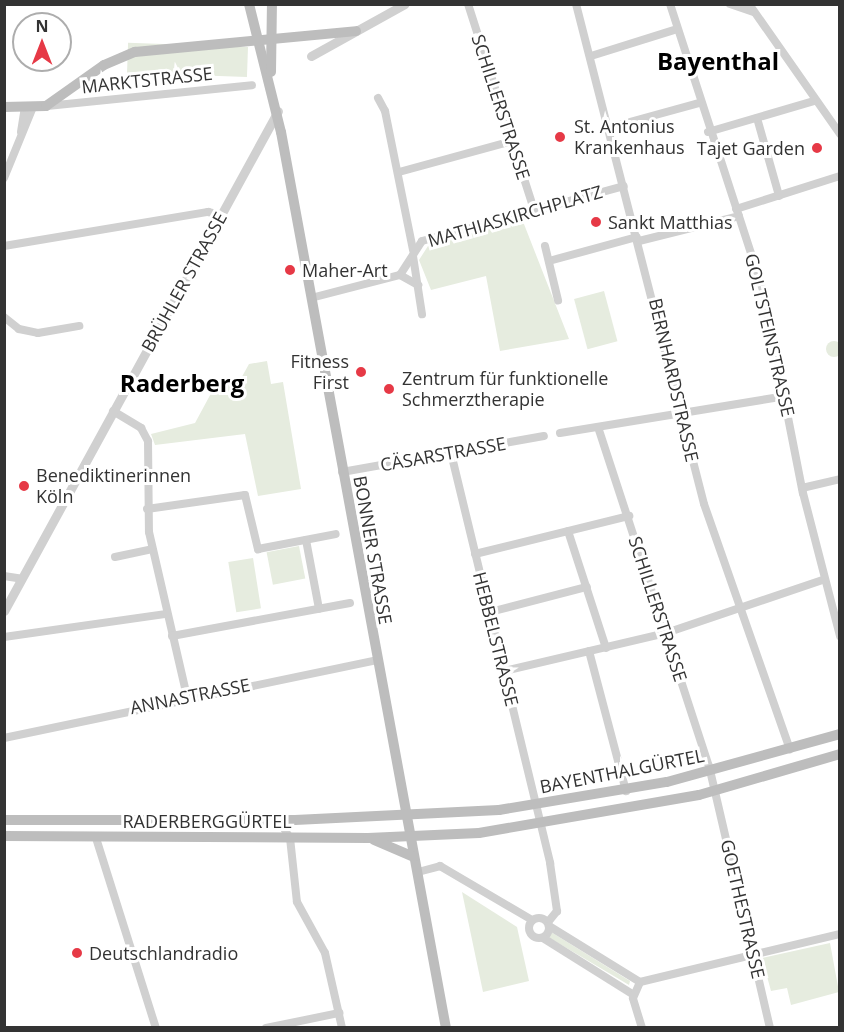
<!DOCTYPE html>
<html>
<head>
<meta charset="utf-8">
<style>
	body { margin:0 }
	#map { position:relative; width:844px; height:1032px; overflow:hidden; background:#fff; font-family:"Open Sans",sans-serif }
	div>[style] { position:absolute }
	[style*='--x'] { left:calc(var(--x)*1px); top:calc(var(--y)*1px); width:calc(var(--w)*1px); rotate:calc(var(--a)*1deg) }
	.green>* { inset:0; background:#e6ecdf; transform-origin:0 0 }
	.round { border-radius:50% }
	.minor>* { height:8px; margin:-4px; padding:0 4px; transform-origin:4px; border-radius:4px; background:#d0d0d0 }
	.minor>.ring { margin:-4px; padding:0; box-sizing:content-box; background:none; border:8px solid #d0d0d0; border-radius:50% }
	.tertiary>* { height:9px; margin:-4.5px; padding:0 4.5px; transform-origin:4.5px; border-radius:4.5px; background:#d0d0d0 }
	.secondary>* { height:10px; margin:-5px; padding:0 5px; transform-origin:5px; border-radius:5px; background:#bdbdbd }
	.dots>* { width:16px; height:16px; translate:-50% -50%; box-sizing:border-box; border:3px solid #fff; border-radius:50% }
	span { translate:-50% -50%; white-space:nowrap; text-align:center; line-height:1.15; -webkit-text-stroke:6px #fff; paint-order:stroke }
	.street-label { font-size:18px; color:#333 }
	.poi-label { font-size:18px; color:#333 }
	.left { translate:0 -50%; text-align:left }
	.right { translate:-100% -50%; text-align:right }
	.district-label { font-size:24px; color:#000; font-weight:700 }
	.frame { position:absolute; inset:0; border:6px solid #333; pointer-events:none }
	.north { position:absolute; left:12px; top:12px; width:60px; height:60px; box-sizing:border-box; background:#fff; border:2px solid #adadad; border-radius:50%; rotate:0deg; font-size:16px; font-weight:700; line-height:24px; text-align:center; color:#333 }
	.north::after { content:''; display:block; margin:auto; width:21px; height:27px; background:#e63946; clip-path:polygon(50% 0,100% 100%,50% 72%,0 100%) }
</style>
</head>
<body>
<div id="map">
	<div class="green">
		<i style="left:248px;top:47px;width:30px;height:120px;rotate:92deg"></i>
		<i style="clip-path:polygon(522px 219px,569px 339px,500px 351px,486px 276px,431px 290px,419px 260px,428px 246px)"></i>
		<i style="left:604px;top:291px;width:52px;height:31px;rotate:75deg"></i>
		<i class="round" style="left:826px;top:341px;width:16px;height:16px"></i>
		<i style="clip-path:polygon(267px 361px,271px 384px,283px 382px,301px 489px,258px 496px,245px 434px,155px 445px,151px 434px,195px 423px,215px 386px,239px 382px,249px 364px)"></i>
		<i style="left:299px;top:546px;width:33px;height:33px;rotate:79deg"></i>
		<i style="left:253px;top:558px;width:51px;height:25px;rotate:81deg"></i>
		<i style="clip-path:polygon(462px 892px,517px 927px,529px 981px,483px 992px)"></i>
		<i style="clip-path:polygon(551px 932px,630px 981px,629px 985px,548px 937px)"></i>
		<i style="clip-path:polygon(830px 943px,839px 992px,791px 1005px,787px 988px,771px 991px,762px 958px)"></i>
	</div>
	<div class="minor">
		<i style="--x:468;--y:4;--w:216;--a:72.2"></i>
		<i style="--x:576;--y:4;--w:516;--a:75.64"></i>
		<i style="--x:704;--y:504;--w:260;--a:70.7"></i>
		<i style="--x:670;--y:4;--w:301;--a:72"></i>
		<i style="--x:763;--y:290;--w:207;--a:78.9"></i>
		<i style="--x:803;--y:493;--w:148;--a:75.5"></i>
		<i style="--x:730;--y:4;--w:24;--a:19"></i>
		<i style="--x:749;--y:4;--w:159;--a:55"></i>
		<i style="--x:591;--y:56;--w:90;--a:-17.4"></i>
		<i style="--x:378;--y:98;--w:15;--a:62"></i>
		<i style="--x:385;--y:111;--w:142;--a:78.6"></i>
		<i style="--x:47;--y:106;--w:206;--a:-5.8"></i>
		<i style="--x:757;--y:118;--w:81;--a:74.2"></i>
		<i style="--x:608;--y:128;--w:94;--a:-15.4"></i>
		<i style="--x:21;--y:132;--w:25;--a:-81"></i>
		<i style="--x:708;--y:132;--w:110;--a:-16.3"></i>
		<i style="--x:399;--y:172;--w:117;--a:-15.3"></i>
		<i style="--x:4;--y:178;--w:77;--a:-67.8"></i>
		<i style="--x:736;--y:209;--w:109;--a:-17.6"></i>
		<i style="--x:639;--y:241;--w:103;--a:-14"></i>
		<i style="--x:4;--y:246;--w:207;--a:-9.5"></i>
		<i style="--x:208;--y:212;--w:13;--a:13"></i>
		<i style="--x:545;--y:246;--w:56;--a:76.5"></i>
		<i style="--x:413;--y:256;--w:59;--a:81.2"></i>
		<i style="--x:549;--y:261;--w:91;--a:-15.3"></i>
		<i style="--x:400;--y:275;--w:21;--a:29"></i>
		<i style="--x:311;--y:298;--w:92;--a:-14.5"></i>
		<i style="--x:400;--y:275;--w:40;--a:-57.1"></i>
		<i style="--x:422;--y:241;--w:209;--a:-15.2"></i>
		<i style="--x:4;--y:317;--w:19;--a:39"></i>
		<i style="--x:19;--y:329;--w:19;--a:12"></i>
		<i style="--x:38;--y:333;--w:42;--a:-9.7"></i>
		<i style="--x:113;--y:411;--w:33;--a:31"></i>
		<i style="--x:141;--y:428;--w:15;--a:62"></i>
		<i style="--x:148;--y:441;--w:91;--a:89.4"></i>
		<i style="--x:149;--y:532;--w:168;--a:77"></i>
		<i style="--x:598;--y:427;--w:357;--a:71.9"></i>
		<i style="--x:709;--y:766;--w:269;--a:76.9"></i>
		<i style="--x:560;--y:433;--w:229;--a:-9.3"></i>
		<i style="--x:451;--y:453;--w:422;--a:76.4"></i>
		<i style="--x:550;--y:863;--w:49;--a:81.7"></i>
		<i style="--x:557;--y:911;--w:14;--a:129"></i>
		<i style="--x:342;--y:472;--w:205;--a:-10.1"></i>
		<i style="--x:802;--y:488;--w:39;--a:-13"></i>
		<i style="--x:147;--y:509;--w:99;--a:-8.1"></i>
		<i style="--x:245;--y:495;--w:56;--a:76.5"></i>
		<i style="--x:258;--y:549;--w:79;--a:-10.9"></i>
		<i style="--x:568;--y:531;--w:123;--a:72"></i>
		<i style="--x:306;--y:540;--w:70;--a:79.3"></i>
		<i style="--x:475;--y:554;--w:159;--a:-13.9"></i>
		<i style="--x:115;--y:557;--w:38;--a:-12"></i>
		<i style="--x:4;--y:576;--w:18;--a:9"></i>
		<i style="--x:490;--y:612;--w:100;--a:-14.5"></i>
		<i style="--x:172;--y:636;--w:181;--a:-10.5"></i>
		<i style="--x:4;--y:637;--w:164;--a:-8.1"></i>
		<i style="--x:589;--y:651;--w:145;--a:75.2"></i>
		<i style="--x:504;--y:671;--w:166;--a:-13.2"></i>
		<i style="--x:666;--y:633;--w:166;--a:-18.7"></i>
		<i style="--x:4;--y:738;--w:381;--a:-11.8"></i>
		<i style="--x:278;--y:819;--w:22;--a:58"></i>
		<i style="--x:290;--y:838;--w:64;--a:83.8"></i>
		<i style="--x:297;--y:902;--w:58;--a:61.2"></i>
		<i style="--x:325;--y:953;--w:77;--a:77.2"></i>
		<i style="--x:96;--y:838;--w:199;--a:72.5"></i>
		<i style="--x:418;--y:872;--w:23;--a:-15"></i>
		<i style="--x:440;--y:866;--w:107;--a:30.4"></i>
		<i class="ring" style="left:529px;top:918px;width:12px;height:12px"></i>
		<i style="--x:549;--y:926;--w:107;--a:31.6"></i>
		<i style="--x:543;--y:938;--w:107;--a:32.1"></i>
		<i style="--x:266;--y:1028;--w:75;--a:-11.6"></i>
		<i style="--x:642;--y:1028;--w:31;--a:-107"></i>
		<i style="--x:633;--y:998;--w:17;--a:-66"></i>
		<i style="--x:640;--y:982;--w:206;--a:-13.5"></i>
	</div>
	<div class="tertiary">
		<i style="--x:311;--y:56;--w:107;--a:-29"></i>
		<i style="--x:4;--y:611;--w:570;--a:-61.28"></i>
	</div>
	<div class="secondary">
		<i style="--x:249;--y:4;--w:132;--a:76"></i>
		<i style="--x:281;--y:132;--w:911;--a:79.57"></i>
		<i style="--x:271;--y:72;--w:68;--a:-89.2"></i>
		<i style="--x:4;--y:107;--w:42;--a:-1.4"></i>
		<i style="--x:46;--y:106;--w:71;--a:-35.3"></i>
		<i style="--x:104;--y:65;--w:34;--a:-23"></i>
		<i style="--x:135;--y:52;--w:222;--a:-5.4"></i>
		<i style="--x:4;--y:820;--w:291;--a:0"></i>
		<i style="--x:295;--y:820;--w:204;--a:-2.8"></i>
		<i style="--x:499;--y:810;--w:170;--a:-9.5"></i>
		<i style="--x:667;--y:782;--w:180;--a:-15.5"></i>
		<i style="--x:4;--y:836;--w:364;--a:0.3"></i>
		<i style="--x:368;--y:838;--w:111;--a:-2.6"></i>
		<i style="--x:479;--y:833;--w:223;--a:-9.8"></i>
		<i style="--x:699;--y:795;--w:147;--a:-16.2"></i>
		<i style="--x:374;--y:840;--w:43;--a:23"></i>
	</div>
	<div class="dots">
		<i style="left:560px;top:137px;background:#e63946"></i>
		<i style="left:817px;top:148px;background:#e63946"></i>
		<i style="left:596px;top:222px;background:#e63946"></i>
		<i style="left:290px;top:270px;background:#e63946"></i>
		<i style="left:361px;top:372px;background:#e63946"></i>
		<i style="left:389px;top:389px;background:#e63946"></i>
		<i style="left:24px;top:486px;background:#e63946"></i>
		<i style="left:77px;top:953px;background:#e63946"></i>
	</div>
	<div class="street-label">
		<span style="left:147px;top:80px;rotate:-6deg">MARKTSTRASSE</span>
		<span style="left:501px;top:107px;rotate:72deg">SCHILLERSTRASSE</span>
		<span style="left:515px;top:216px;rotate:-16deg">MATHIASKIRCHPLATZ</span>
		<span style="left:184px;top:282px;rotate:-61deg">BRÜHLER STRASSE</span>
		<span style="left:770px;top:335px;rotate:77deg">GOLTSTEINSTRASSE</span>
		<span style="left:674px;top:380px;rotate:77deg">BERNHARDSTRASSE</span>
		<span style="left:443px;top:454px;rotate:-10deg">CÄSARSTRASSE</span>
		<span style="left:373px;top:550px;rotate:80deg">BONNER STRASSE</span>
		<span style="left:658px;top:609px;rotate:72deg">SCHILLERSTRASSE</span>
		<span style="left:496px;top:639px;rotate:76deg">HEBBELSTRASSE</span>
		<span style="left:190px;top:696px;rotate:-11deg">ANNASTRASSE</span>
		<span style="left:622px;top:771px;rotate:-11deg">BAYENTHALGÜRTEL</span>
		<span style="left:207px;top:821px">RADERBERGGÜRTEL</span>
		<span style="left:743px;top:909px;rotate:77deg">GOETHESTRASSE</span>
	</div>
	<div class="poi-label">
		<span class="left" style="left:574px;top:137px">St. Antonius<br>Krankenhaus</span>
		<span class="right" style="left:805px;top:148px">Tajet Garden</span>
		<span class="left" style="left:608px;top:222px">Sankt Matthias</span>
		<span class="left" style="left:302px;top:270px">Maher-Art</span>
		<span class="right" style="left:349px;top:372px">Fitness<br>First</span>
		<span class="left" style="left:402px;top:389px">Zentrum für funktionelle<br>Schmerztherapie</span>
		<span class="left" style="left:36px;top:486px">Benediktinerinnen<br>Köln</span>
		<span class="left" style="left:89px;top:953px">Deutschlandradio</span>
	</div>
	<div class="district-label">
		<span style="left:718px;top:61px">Bayenthal</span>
		<span style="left:182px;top:383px">Raderberg</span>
	</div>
	<div class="frame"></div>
	<div class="north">N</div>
</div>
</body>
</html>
